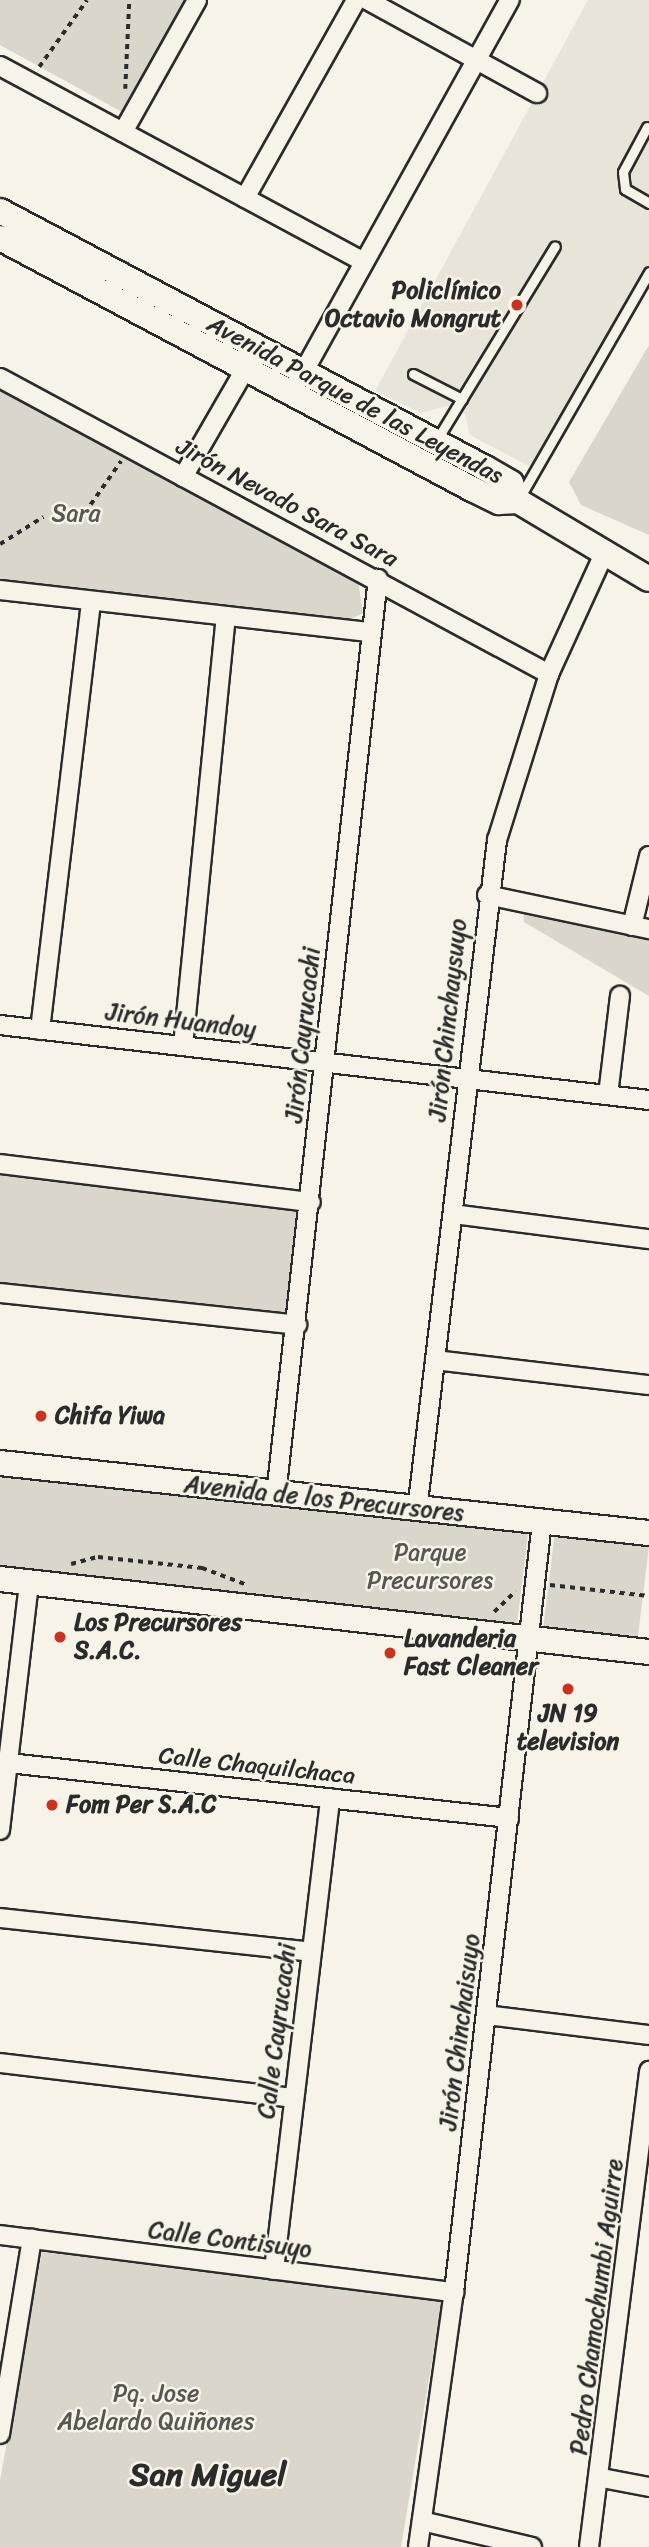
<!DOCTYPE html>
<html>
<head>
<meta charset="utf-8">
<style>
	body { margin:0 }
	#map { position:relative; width:649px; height:2547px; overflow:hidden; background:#f7f3e8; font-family:Sriracha,sans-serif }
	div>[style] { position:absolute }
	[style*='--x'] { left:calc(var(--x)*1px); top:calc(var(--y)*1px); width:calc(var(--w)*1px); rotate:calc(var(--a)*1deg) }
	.built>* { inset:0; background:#e8e4da }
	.green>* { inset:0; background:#dad6cc; transform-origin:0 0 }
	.path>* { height:3.5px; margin-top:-1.75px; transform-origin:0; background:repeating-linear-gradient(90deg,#2b2b2b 0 5px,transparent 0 10px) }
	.roads { filter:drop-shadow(2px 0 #2b2b2b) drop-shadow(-2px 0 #2b2b2b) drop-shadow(0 2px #2b2b2b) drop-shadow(0 -2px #2b2b2b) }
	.lane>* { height:9px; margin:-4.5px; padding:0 4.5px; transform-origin:4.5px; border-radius:4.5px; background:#f7f3e8 }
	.street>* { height:18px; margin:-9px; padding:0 9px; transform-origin:9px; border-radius:9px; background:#f7f3e8 }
	.secondary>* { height:24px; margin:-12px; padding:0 12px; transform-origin:12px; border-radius:12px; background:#f7f3e8 }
	.dots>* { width:19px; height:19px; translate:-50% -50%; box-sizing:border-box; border:4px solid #f7f3e8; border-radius:50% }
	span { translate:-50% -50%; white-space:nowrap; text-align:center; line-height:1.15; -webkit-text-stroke:5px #f7f3e8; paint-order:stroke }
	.poi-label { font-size:24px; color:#2b2b2b; font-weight:700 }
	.right { translate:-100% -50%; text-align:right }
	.left { translate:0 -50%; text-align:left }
	.street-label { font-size:24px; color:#2b2b2b }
	.park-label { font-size:24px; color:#575653 }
	.district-label { font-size:32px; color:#2b2b2b; font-weight:700 }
</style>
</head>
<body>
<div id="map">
	<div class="built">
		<i style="clip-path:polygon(588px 0,649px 0,649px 286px,540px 472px,470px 435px,465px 414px,447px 406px,421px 413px,375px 391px)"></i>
	</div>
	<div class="green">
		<i style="clip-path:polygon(0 0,185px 0,122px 112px,0 45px)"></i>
		<i style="clip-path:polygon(649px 345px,649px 535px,581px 505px,569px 482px)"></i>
		<i style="clip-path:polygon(0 385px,358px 580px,363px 613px,347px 621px,0 583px)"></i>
		<i style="clip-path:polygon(523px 910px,649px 937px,649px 996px,524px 922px)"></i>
		<i style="left:0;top:1170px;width:303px;height:115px;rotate:7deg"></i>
		<i style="left:0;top:1469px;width:532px;height:97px;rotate:7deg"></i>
		<i style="left:555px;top:1532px;width:95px;height:97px;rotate:7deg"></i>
		<i style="clip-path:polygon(42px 2252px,442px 2301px,401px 2547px,0 2547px,0 2480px)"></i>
	</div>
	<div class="path">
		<i style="--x:39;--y:67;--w:82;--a:-54.4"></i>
		<i style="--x:125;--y:89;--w:89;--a:-87.4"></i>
		<i style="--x:79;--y:521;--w:73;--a:-55"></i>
		<i style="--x:0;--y:544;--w:51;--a:-32.1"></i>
		<i style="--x:71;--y:1564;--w:28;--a:-15"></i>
		<i style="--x:98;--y:1557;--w:105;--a:6"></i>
		<i style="--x:202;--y:1568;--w:48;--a:20.7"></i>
		<i style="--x:550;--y:1585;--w:100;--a:6.3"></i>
		<i style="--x:494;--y:1612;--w:30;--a:-44"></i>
	</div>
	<div class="roads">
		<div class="lane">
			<i style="--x:647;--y:127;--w:51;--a:118.1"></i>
			<i style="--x:623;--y:172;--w:17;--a:83"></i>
			<i style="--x:625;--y:189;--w:28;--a:30"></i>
			<i style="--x:413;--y:374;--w:55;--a:27"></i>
			<i style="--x:436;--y:441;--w:228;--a:-58.6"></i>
			<i style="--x:521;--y:495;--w:257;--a:-60.1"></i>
		</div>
		<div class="street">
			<i style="--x:367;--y:0;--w:194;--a:28.7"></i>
			<i style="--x:0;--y:66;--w:409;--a:28.3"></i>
			<i style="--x:123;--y:132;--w:151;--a:-60.7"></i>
			<i style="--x:245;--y:198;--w:227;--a:-60.7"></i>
			<i style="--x:0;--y:378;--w:624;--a:28.33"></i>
			<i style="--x:299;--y:380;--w:435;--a:-61"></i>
			<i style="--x:183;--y:477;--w:136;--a:-60"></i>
			<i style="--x:0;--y:590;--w:373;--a:6.5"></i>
			<i style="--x:487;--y:895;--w:166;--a:11.9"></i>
			<i style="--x:632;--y:926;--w:72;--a:-76.3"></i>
			<i style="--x:0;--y:1025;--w:653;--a:6.59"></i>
			<i style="--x:40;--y:1030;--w:432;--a:-83.2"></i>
			<i style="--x:183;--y:1046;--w:432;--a:-84.3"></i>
			<i style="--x:608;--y:1095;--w:100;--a:-83.1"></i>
			<i style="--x:0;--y:1164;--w:313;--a:7"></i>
			<i style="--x:453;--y:1214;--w:198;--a:7.3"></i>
			<i style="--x:0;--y:1293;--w:299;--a:6.1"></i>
			<i style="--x:435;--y:1360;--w:215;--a:6.7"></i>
			<i style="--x:276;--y:1495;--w:922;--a:-83.65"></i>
			<i style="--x:417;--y:1511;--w:676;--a:-83.2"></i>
			<i style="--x:497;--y:840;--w:174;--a:-72.6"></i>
			<i style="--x:549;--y:674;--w:132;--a:-65.4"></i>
			<i style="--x:0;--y:1762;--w:512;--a:6.28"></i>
			<i style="--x:0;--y:1830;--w:250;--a:-83.3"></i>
			<i style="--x:0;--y:1918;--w:313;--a:6.2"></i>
			<i style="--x:486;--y:2015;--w:164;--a:7"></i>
			<i style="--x:0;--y:2063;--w:296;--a:6.8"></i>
			<i style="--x:0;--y:2235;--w:458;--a:7.2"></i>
			<i style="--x:274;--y:2270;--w:475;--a:-83.2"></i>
			<i style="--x:0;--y:2434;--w:198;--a:-80.7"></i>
			<i style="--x:602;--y:2478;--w:48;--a:10.8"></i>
			<i style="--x:422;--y:2521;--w:113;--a:13.3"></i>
			<i style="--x:418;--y:2547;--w:258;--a:-82"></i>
			<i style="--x:454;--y:2292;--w:775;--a:-83.48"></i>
			<i style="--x:589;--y:2547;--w:480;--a:-82.8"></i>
		</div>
		<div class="secondary">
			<i style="--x:0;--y:211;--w:549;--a:27.92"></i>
			<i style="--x:485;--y:468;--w:30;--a:30"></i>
			<i style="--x:511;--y:483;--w:19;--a:69"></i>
			<i style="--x:0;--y:238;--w:535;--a:28"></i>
			<i style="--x:472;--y:489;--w:30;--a:26"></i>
			<i style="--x:499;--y:502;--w:19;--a:-3"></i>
			<i style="--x:518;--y:501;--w:152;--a:30.8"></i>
			<i style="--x:0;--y:1463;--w:653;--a:6.16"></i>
			<i style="--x:0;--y:1579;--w:653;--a:6.42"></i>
		</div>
	</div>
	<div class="dots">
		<i style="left:517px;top:305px;background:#c8321e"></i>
		<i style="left:41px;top:1416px;background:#c8321e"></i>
		<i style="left:60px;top:1637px;background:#c8321e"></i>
		<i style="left:390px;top:1653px;background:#c8321e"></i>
		<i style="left:568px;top:1689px;background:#c8321e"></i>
		<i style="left:52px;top:1805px;background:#c8321e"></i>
	</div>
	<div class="poi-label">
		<span class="right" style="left:501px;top:305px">Policlínico<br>Octavio Mongrut</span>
		<span class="left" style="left:55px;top:1416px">Chifa Yiwa</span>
		<span class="left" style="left:74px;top:1637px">Los Precursores<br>S.A.C.</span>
		<span class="left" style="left:404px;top:1653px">Lavanderia<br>Fast Cleaner</span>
		<span style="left:568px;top:1728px">JN 19<br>television</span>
		<span class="left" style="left:66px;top:1805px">Fom Per S.A.C</span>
	</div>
	<div class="street-label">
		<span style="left:355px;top:400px;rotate:28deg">Avenida Parque de las Leyendas</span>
		<span style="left:287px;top:503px;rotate:28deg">Jirón Nevado Sara Sara</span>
		<span style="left:448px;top:1020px;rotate:-84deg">Jirón Chinchaysuyo</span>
		<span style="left:181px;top:1021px;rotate:7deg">Jirón Huandoy</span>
		<span style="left:303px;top:1035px;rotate:-84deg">Jirón Cayrucachi</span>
		<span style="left:324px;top:1499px;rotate:6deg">Avenida de los Precursores</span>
		<span style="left:257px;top:1766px;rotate:6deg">Calle Chaquilchaca</span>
		<span style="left:277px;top:2031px;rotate:-83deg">Calle Cayrucachi</span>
		<span style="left:460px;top:2032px;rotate:-83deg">Jirón Chinchaisuyo</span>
		<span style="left:230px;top:2240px;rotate:7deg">Calle Contisuyo</span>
		<span style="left:597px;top:2307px;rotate:-83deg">Pedro Chamochumbi Aguirre</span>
	</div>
	<div class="park-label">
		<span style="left:76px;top:514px">Sara</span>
		<span style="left:430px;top:1567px">Parque<br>Precursores</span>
		<span style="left:156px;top:2408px">Pq. Jose<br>Abelardo Quiñones</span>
	</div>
	<div class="district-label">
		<span style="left:208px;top:2475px">San Miguel</span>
	</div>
</div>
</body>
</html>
